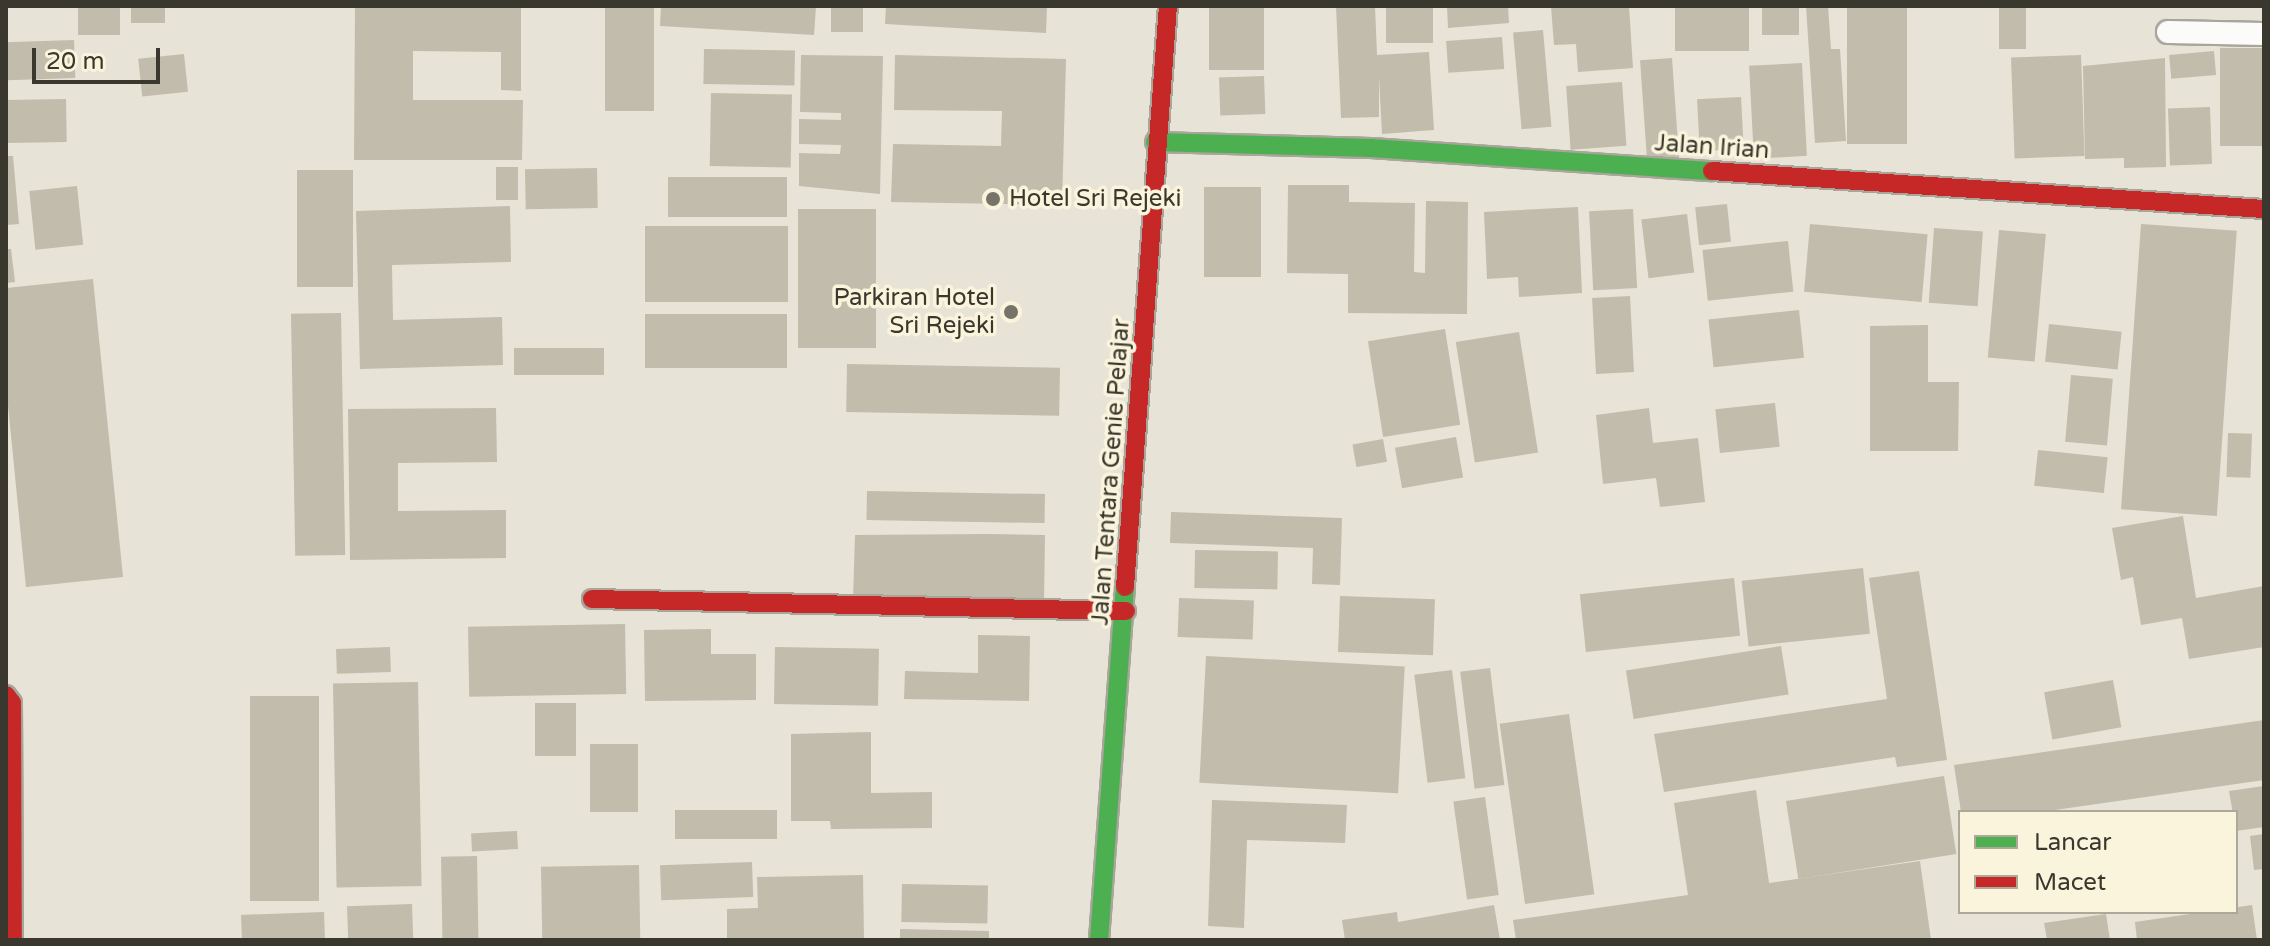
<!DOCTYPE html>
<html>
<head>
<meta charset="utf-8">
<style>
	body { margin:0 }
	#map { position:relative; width:2270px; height:946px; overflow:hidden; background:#e7e3d6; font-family:"Varela Round",sans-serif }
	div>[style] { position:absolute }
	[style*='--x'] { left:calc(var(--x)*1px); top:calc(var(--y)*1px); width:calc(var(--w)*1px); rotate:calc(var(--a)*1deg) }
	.building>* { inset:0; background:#c1bcab; transform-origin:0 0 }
	.roads { filter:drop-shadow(2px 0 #a8a59b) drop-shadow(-2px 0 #a8a59b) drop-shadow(0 2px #a8a59b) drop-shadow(0 -2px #a8a59b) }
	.lane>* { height:22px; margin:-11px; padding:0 11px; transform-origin:11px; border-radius:11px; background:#fbfbf9 }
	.fast>* { height:18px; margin:-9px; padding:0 9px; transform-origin:9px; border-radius:9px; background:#4caf50 }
	.jam>* { height:18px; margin:-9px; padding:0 9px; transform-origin:9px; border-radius:9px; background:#c62828 }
	.dots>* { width:22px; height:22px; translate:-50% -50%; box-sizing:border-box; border:4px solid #fbf4dd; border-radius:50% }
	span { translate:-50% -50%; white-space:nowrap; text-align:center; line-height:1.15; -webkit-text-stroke:7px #fbf4dd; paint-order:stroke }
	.street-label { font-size:24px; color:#39372e }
	.poi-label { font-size:24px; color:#39372e }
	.left { translate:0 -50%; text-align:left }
	.right { translate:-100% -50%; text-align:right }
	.frame { position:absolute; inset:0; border:8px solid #39372e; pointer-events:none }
	.legend { position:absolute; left:1958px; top:810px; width:280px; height:104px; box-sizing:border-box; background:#fbf4dd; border:2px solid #ada897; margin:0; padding:10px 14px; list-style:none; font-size:24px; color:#39372e }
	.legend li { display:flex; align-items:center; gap:16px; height:40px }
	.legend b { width:40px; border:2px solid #ada897 }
	.scale { position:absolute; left:32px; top:48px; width:128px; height:36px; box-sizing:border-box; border:4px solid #39372e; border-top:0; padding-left:10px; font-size:24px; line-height:28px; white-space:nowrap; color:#39372e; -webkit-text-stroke:6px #fbf4dd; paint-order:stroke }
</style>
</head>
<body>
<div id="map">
	<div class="building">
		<i style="left:78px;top:6px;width:42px;height:29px"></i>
		<i style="left:131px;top:6px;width:34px;height:17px"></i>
		<i style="clip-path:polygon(355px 6px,521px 6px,521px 91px,501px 90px,501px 52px,413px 51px,413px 100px,523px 100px,522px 160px,354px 160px)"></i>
		<i style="left:605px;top:6px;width:49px;height:105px"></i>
		<i style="clip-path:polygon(661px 6px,816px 6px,814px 35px,660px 26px)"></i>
		<i style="left:831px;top:6px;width:32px;height:26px"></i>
		<i style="clip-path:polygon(886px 6px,1047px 6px,1046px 33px,885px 24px)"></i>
		<i style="left:1209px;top:6px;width:55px;height:64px"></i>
		<i style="clip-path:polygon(1336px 6px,1375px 6px,1377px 55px,1429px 52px,1434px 130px,1382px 134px,1379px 77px,1379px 117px,1341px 118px)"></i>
		<i style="left:1386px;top:6px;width:47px;height:37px"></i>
		<i style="clip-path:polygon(1447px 6px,1508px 6px,1509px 23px,1448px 28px)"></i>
		<i style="clip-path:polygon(1551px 6px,1629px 6px,1633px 68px,1578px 72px,1576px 44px,1554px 45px)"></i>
		<i style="left:1675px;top:6px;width:74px;height:45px"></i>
		<i style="left:1762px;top:6px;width:37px;height:29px"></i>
		<i style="clip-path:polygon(1806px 6px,1828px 6px,1831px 49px,1840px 49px,1846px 141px,1815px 143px)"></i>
		<i style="left:1847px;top:6px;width:60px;height:138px"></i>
		<i style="left:1999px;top:6px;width:27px;height:43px"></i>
		<i style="left:1543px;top:30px;width:97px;height:30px;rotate:85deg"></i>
		<i style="left:1502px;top:37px;width:32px;height:56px;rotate:86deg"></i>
		<i style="left:74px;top:40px;width:38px;height:68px;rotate:88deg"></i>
		<i style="left:2264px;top:48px;width:98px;height:44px;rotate:90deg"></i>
		<i style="left:704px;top:49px;width:91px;height:35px;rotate:1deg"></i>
		<i style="left:2214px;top:51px;width:24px;height:45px;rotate:85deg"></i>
		<i style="left:184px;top:54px;width:38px;height:46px;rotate:84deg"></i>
		<i style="clip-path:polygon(801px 55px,883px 56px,880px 194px,799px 186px,799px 153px,840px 154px,841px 145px,799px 144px,799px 119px,841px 120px,841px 113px,800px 112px)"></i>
		<i style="clip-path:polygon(895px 55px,1066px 59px,1062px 205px,891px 202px,893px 144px,1001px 146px,1002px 111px,894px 110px)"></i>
		<i style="left:2081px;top:55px;width:101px;height:70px;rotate:88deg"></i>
		<i style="left:1672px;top:58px;width:103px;height:32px;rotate:86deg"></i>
		<i style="clip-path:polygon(2165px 58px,2166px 167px,2124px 168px,2124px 158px,2085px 159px,2083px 66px)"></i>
		<i style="left:1802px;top:63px;width:93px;height:53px;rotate:87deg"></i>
		<i style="left:1264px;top:76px;width:38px;height:45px;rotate:88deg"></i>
		<i style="left:1622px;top:82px;width:64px;height:56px;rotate:86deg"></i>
		<i style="left:711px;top:93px;width:81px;height:73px;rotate:1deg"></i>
		<i style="left:1741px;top:97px;width:52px;height:44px;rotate:87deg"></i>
		<i style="left:66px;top:99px;width:43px;height:60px;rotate:89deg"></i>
		<i style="left:2210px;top:107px;width:57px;height:42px;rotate:88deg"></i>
		<i style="clip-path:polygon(6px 156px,13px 156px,19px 224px,6px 225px)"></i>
		<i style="left:496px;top:167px;width:22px;height:33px"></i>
		<i style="left:597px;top:168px;width:40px;height:72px;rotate:89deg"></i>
		<i style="left:353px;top:170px;width:117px;height:56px;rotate:90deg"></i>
		<i style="left:668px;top:177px;width:119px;height:40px"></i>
		<i style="clip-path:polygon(1288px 185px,1349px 185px,1349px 202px,1415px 203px,1414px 272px,1425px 273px,1426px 201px,1468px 202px,1467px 314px,1348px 313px,1348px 274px,1287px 273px)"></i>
		<i style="left:77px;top:186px;width:59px;height:48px;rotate:84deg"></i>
		<i style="left:1204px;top:187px;width:57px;height:90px"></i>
		<i style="left:1727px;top:204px;width:38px;height:32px;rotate:84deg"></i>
		<i style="clip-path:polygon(510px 206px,511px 262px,392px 265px,393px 320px,502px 317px,503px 365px,360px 369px,356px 211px)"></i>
		<i style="clip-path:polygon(1578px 207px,1582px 293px,1519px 297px,1518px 277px,1487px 279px,1484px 212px)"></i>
		<i style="left:798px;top:209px;width:78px;height:139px"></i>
		<i style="left:1633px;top:209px;width:79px;height:44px;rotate:87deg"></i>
		<i style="left:1687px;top:214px;width:59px;height:46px;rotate:83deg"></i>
		<i style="left:1810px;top:224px;width:118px;height:68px;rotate:5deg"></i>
		<i style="left:2141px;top:224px;width:96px;height:286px;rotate:4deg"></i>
		<i style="left:788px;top:226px;width:76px;height:143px;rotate:90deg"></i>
		<i style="left:1934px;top:228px;width:49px;height:75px;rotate:4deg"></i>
		<i style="left:1999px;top:230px;width:47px;height:128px;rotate:5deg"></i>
		<i style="left:1788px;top:241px;width:51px;height:86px;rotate:84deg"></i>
		<i style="clip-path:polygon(6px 249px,11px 249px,15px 282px,6px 283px)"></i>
		<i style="clip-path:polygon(93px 279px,123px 577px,26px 587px,6px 385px,6px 288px)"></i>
		<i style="left:1630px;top:296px;width:76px;height:38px;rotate:87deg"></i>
		<i style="left:1799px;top:310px;width:48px;height:91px;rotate:84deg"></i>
		<i style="left:341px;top:313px;width:242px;height:50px;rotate:89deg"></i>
		<i style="left:787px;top:314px;width:54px;height:142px;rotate:90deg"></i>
		<i style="left:2049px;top:324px;width:73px;height:38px;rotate:6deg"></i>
		<i style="clip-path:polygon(1928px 325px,1928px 382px,1959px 382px,1958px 451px,1870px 451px,1870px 326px)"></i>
		<i style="left:1445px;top:329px;width:97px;height:78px;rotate:81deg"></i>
		<i style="left:1519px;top:332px;width:122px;height:64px;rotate:81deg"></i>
		<i style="left:604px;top:348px;width:27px;height:90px;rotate:90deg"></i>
		<i style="left:847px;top:364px;width:213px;height:48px;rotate:1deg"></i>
		<i style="left:2071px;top:375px;width:42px;height:67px;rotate:5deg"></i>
		<i style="left:1775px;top:403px;width:44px;height:60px;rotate:84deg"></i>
		<i style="clip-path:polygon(496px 408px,497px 462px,398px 463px,398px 511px,506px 510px,506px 558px,350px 560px,348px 409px)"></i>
		<i style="clip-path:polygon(1649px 408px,1653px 443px,1698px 438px,1705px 502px,1660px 507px,1656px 478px,1603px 484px,1596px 415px)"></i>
		<i style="left:2228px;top:433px;width:24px;height:44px;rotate:2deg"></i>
		<i style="left:1456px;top:437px;width:41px;height:62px;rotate:80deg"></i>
		<i style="left:1383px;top:439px;width:23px;height:31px;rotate:80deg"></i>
		<i style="left:2038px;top:450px;width:70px;height:36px;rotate:6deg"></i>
		<i style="left:867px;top:491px;width:178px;height:29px;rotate:1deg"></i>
		<i style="clip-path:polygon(1171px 512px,1342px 518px,1340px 585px,1312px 584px,1313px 548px,1170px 543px)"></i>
		<i style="clip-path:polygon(2183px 516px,2196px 598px,2264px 586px,2264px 647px,2189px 659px,2182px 618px,2141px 625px,2133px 577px,2121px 580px,2112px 528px)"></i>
		<i style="clip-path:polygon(988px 534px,1045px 535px,1044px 602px,853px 599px,855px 535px)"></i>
		<i style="left:1195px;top:550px;width:83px;height:38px;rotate:1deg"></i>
		<i style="left:1863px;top:568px;width:66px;height:122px;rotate:84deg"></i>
		<i style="clip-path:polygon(1919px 571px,1947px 760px,1897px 767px,1895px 757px,1664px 792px,1654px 734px,1887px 699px,1869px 578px)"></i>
		<i style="left:1734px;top:578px;width:58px;height:155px;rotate:84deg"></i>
		<i style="left:1340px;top:596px;width:95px;height:56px;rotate:2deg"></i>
		<i style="left:1179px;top:598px;width:75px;height:39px;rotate:2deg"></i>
		<i style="left:625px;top:624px;width:70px;height:157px;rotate:89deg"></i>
		<i style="clip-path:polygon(711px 629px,711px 654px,756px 654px,756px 700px,645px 701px,644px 630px)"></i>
		<i style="clip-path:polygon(978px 635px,1030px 636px,1029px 701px,904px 699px,905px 671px,978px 673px)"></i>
		<i style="left:1781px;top:646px;width:49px;height:157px;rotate:81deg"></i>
		<i style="left:390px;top:647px;width:25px;height:54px;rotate:88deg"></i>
		<i style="left:775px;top:647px;width:104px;height:57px;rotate:1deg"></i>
		<i style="left:1206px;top:656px;width:199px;height:127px;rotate:3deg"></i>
		<i style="left:1490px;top:668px;width:118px;height:30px;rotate:83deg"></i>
		<i style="left:1452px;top:670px;width:109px;height:38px;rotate:83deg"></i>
		<i style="left:2113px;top:680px;width:48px;height:70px;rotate:80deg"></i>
		<i style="left:418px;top:682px;width:204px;height:85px;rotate:89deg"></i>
		<i style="left:250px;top:696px;width:69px;height:205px"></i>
		<i style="left:576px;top:703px;width:53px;height:41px;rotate:90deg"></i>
		<i style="left:1569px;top:714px;width:182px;height:70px;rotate:82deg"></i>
		<i style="clip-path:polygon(2264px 720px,2264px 780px,2041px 812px,1961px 812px,1954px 765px)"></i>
		<i style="clip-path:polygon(871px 732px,871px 793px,932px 792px,932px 828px,831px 829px,830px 821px,791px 821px,791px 734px)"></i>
		<i style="left:590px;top:744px;width:48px;height:68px"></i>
		<i style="left:1944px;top:776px;width:79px;height:160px;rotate:81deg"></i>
		<i style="clip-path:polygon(2264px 786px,2264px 827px,2236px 831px,2229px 791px)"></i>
		<i style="clip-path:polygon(1756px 790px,1769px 883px,1920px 861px,1931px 940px,1516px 940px,1513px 920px,1688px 895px,1674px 803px)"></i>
		<i style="left:1485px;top:797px;width:99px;height:32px;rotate:82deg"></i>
		<i style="clip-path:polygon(1212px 800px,1347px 805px,1345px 843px,1247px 840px,1244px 928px,1208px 926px)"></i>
		<i style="left:777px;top:810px;width:29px;height:102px;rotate:90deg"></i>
		<i style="left:517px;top:831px;width:18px;height:46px;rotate:87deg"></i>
		<i style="clip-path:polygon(2264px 834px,2264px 869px,2254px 870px,2250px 836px)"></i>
		<i style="left:477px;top:856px;width:84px;height:36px;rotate:89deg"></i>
		<i style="left:752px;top:862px;width:35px;height:92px;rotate:88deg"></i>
		<i style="left:639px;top:865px;width:75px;height:98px;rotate:89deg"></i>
		<i style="clip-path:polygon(863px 875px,864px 940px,727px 940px,727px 909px,758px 908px,757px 877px)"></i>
		<i style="left:902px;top:884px;width:86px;height:38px;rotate:1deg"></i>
		<i style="left:412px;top:904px;width:36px;height:65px;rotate:88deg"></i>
		<i style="clip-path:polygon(1494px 905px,1500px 940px,1345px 940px,1342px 920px,1397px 912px,1398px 922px)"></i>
		<i style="clip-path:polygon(2252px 905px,2257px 940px,2137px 940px,2135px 922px)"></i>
		<i style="left:324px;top:912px;width:28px;height:83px;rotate:88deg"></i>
		<i style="clip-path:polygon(2106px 914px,2110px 940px,2047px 940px,2044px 923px)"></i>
		<i style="clip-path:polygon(900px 929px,989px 931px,989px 940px,900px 940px)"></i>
	</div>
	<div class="roads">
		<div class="lane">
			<i style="--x:2168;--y:32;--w:96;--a:1.2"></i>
		</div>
		<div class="fast">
			<i style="--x:1155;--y:142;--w:216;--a:1.6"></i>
			<i style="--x:1371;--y:148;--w:342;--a:3.9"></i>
			<i style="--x:1099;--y:940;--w:354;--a:-85.8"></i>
		</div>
		<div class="jam">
			<i style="--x:1712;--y:171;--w:553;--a:3.94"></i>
			<i style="--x:1125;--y:587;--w:583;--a:-85.77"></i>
			<i style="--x:592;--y:599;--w:534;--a:1.29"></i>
			<i style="--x:6;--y:695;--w:10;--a:53"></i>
			<i style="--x:12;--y:703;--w:237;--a:89.8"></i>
		</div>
	</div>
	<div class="dots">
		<i style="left:993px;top:199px;background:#767369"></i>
		<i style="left:1011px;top:312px;background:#767369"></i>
	</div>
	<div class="street-label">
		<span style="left:1712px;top:147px;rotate:4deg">Jalan Irian</span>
		<span style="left:1111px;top:472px;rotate:-86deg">Jalan Tentara Genie Pelajar</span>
	</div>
	<div class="poi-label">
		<span class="left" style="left:1009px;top:199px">Hotel Sri Rejeki</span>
		<span class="right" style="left:995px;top:312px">Parkiran Hotel<br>Sri Rejeki</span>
	</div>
	<div class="frame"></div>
	<ul class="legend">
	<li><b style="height:10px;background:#4caf50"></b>Lancar</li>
	<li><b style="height:10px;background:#c62828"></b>Macet</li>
	</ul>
	<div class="scale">20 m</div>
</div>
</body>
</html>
